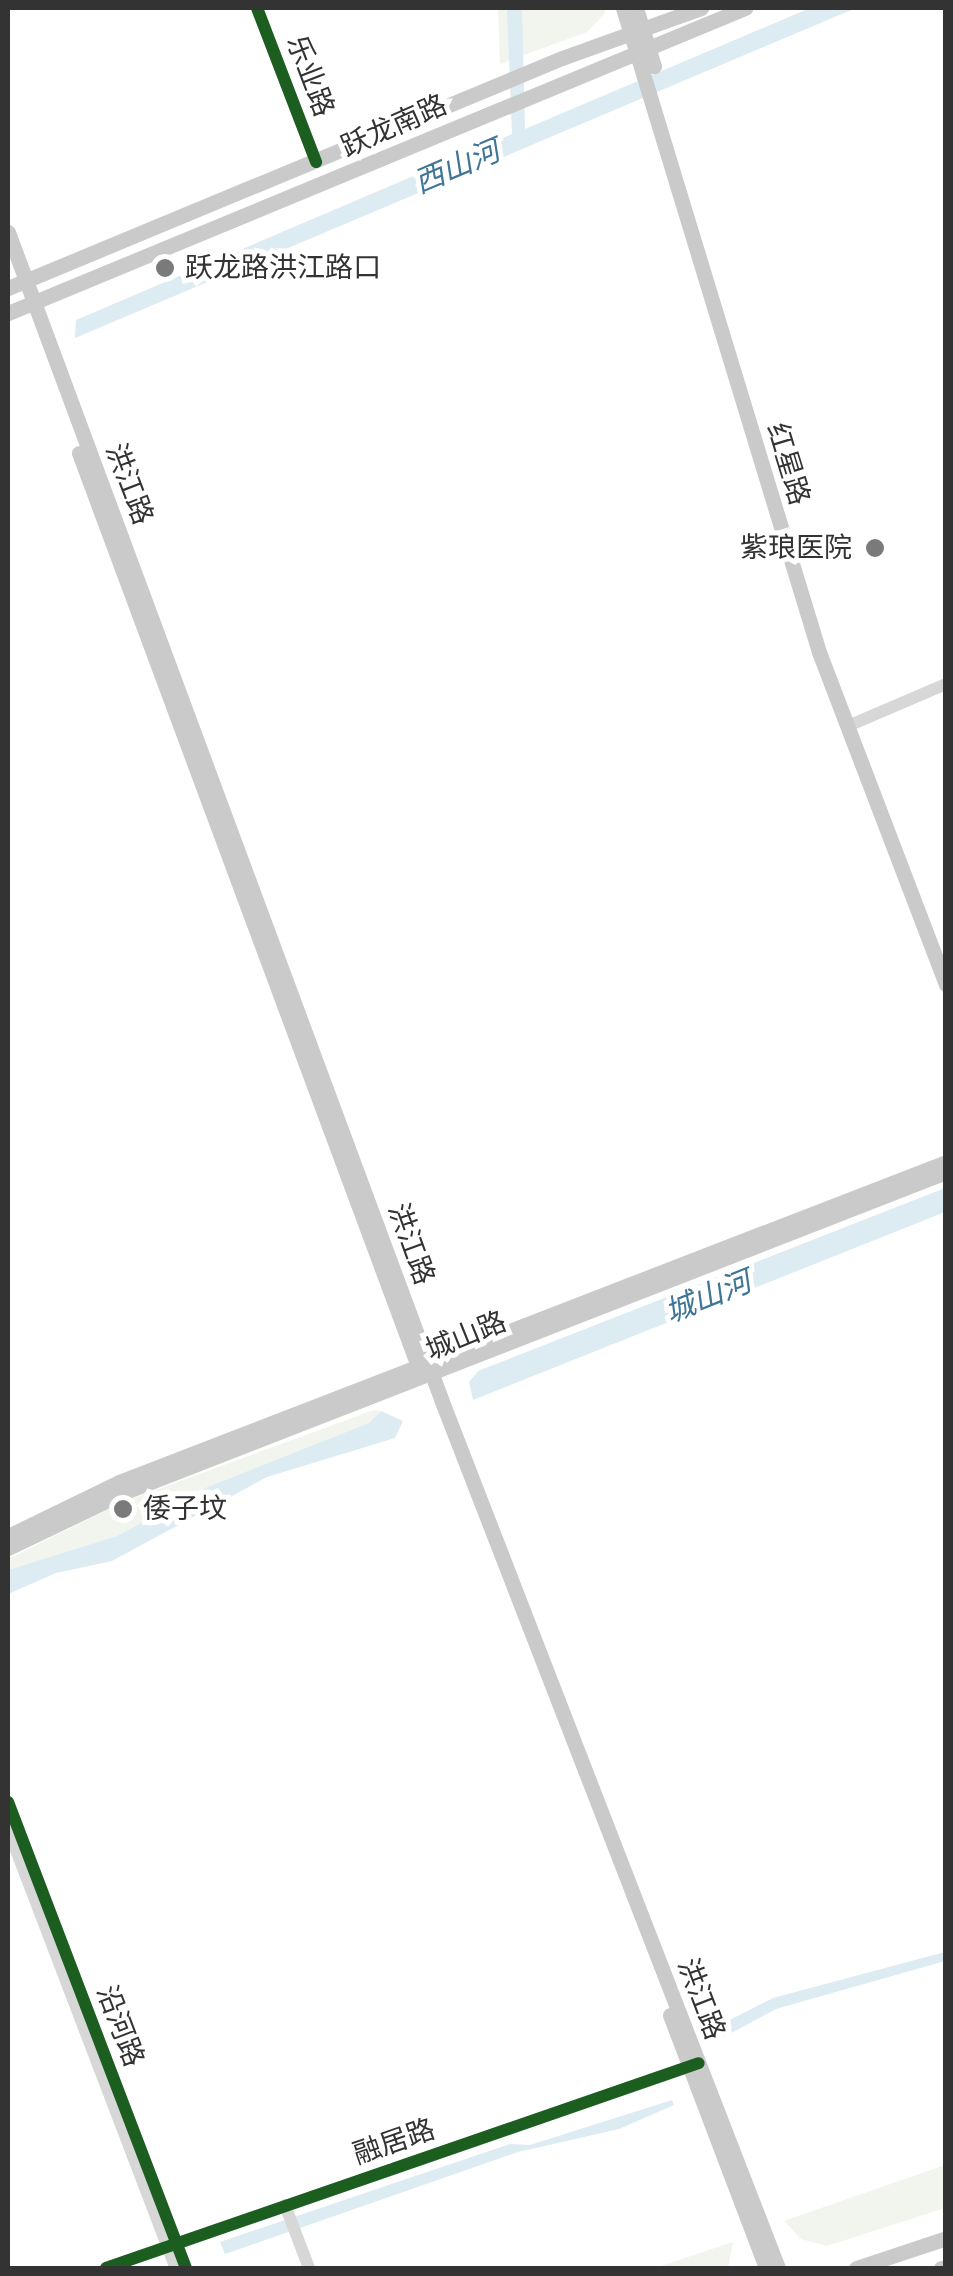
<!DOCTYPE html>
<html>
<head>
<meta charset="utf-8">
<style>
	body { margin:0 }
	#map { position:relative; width:953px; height:2276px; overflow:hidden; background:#fff; font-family:Helvetica,"Noto Sans SC",sans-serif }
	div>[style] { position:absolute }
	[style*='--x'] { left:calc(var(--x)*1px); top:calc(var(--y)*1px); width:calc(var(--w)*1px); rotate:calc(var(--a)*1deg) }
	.green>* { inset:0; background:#f1f5ed }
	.water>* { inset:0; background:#ddebf3 }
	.minor>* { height:12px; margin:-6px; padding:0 6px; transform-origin:6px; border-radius:6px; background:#d7d7d7 }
	.major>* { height:15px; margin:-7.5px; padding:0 7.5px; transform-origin:7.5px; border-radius:7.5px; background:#cacaca }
	.cycleway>* { height:12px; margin:-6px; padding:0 6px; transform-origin:6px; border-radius:6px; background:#1b5e20 }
	.dots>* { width:28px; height:28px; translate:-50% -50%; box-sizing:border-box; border:5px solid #fff; border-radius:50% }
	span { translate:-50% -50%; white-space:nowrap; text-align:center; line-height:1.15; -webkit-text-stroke:10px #fff; paint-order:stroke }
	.street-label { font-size:28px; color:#333 }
	.poi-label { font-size:28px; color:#333 }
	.left { translate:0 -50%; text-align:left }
	.right { translate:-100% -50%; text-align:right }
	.water-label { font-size:30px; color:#3f7597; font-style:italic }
	.frame { position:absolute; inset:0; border:10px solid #333; pointer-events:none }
</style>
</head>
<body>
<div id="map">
	<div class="green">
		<i style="clip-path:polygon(498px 8px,604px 8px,605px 13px,587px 32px,500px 64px)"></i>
		<i style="clip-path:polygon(374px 1410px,381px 1411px,369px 1423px,205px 1488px,117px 1536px,8px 1570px,8px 1559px,123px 1502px)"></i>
		<i style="clip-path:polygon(945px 2165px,945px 2208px,827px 2246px,801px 2239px,784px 2221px)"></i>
		<i style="clip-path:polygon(733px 2242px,728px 2268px,655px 2268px)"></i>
	</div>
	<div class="water">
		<i style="clip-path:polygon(507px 8px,522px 8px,525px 129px,810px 8px,856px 8px,75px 338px,76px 320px,512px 134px)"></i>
		<i style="clip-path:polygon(945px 1188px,945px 1212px,473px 1400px,469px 1382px,478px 1371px)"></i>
		<i style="clip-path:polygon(381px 1411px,403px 1421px,395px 1438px,267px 1477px,112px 1561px,56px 1573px,8px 1594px,8px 1570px,117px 1536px,205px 1488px,369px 1423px)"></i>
		<i style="clip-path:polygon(945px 1952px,945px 1961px,776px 2009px,724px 2037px,720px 2025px,773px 1998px)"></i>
		<i style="clip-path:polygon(672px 2100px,674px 2105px,619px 2129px,518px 2152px,225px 2254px,220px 2242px,510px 2144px,530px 2145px)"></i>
	</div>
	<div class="minor">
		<i style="--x:257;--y:8;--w:165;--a:69"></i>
		<i style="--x:855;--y:723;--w:99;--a:-23.2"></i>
		<i style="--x:8;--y:1802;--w:499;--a:69.1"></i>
		<i style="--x:8;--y:1829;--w:470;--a:69.1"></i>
		<i style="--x:285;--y:2205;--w:67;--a:69.1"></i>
		<i style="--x:106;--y:2268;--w:625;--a:-19.04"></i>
	</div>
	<div class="major">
		<i style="--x:623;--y:8;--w:673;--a:73.07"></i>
		<i style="--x:819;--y:652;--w:356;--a:69.1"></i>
		<i style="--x:636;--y:8;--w:61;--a:72.8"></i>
		<i style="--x:8;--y:232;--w:1245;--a:69.64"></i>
		<i style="--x:441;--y:1399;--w:932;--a:68.8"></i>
		<i style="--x:8;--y:288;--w:600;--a:-22.55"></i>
		<i style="--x:562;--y:58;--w:148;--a:-19.8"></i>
		<i style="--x:8;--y:313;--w:798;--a:-22.48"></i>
		<i style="--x:79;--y:453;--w:982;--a:69.63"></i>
		<i style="--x:8;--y:1536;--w:123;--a:-25.9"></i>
		<i style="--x:119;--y:1482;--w:887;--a:-21.15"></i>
		<i style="--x:8;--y:1548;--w:130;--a:-25.6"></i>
		<i style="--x:125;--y:1492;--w:881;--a:-21.29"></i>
		<i style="--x:670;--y:2015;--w:271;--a:69.2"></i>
		<i style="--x:856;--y:2268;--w:95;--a:-18.4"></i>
		<i style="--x:941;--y:2268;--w:5;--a:-11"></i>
	</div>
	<div class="cycleway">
		<i style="--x:257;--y:8;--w:165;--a:69"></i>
		<i style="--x:8;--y:1802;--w:499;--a:69.1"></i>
		<i style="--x:106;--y:2268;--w:627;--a:-19.07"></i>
	</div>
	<div class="dots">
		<i style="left:165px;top:268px;background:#7a7a7a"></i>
		<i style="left:875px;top:548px;background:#7a7a7a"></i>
		<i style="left:123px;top:1509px;background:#7a7a7a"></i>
	</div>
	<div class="street-label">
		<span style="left:310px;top:76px;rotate:69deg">乐业路</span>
		<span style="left:394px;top:126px;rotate:-24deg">跃龙南路</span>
		<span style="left:788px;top:464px;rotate:73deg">红星路</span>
		<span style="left:129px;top:484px;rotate:69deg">洪江路</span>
		<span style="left:411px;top:1244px;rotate:70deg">洪江路</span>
		<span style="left:466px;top:1336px;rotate:-22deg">城山路</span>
		<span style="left:701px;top:1999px;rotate:69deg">洪江路</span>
		<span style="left:120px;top:2026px;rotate:69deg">沿河路</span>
		<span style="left:394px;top:2142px;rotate:-19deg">融居路</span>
	</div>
	<div class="poi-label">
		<span class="left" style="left:185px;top:268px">跃龙路洪江路口</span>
		<span class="right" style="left:852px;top:548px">紫琅医院</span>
		<span class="left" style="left:143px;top:1509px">倭子坟</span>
	</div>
	<div class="water-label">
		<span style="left:457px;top:167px;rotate:-23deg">西山河</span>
		<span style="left:708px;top:1297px;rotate:-22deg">城山河</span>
	</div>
	<div class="frame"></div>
</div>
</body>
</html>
